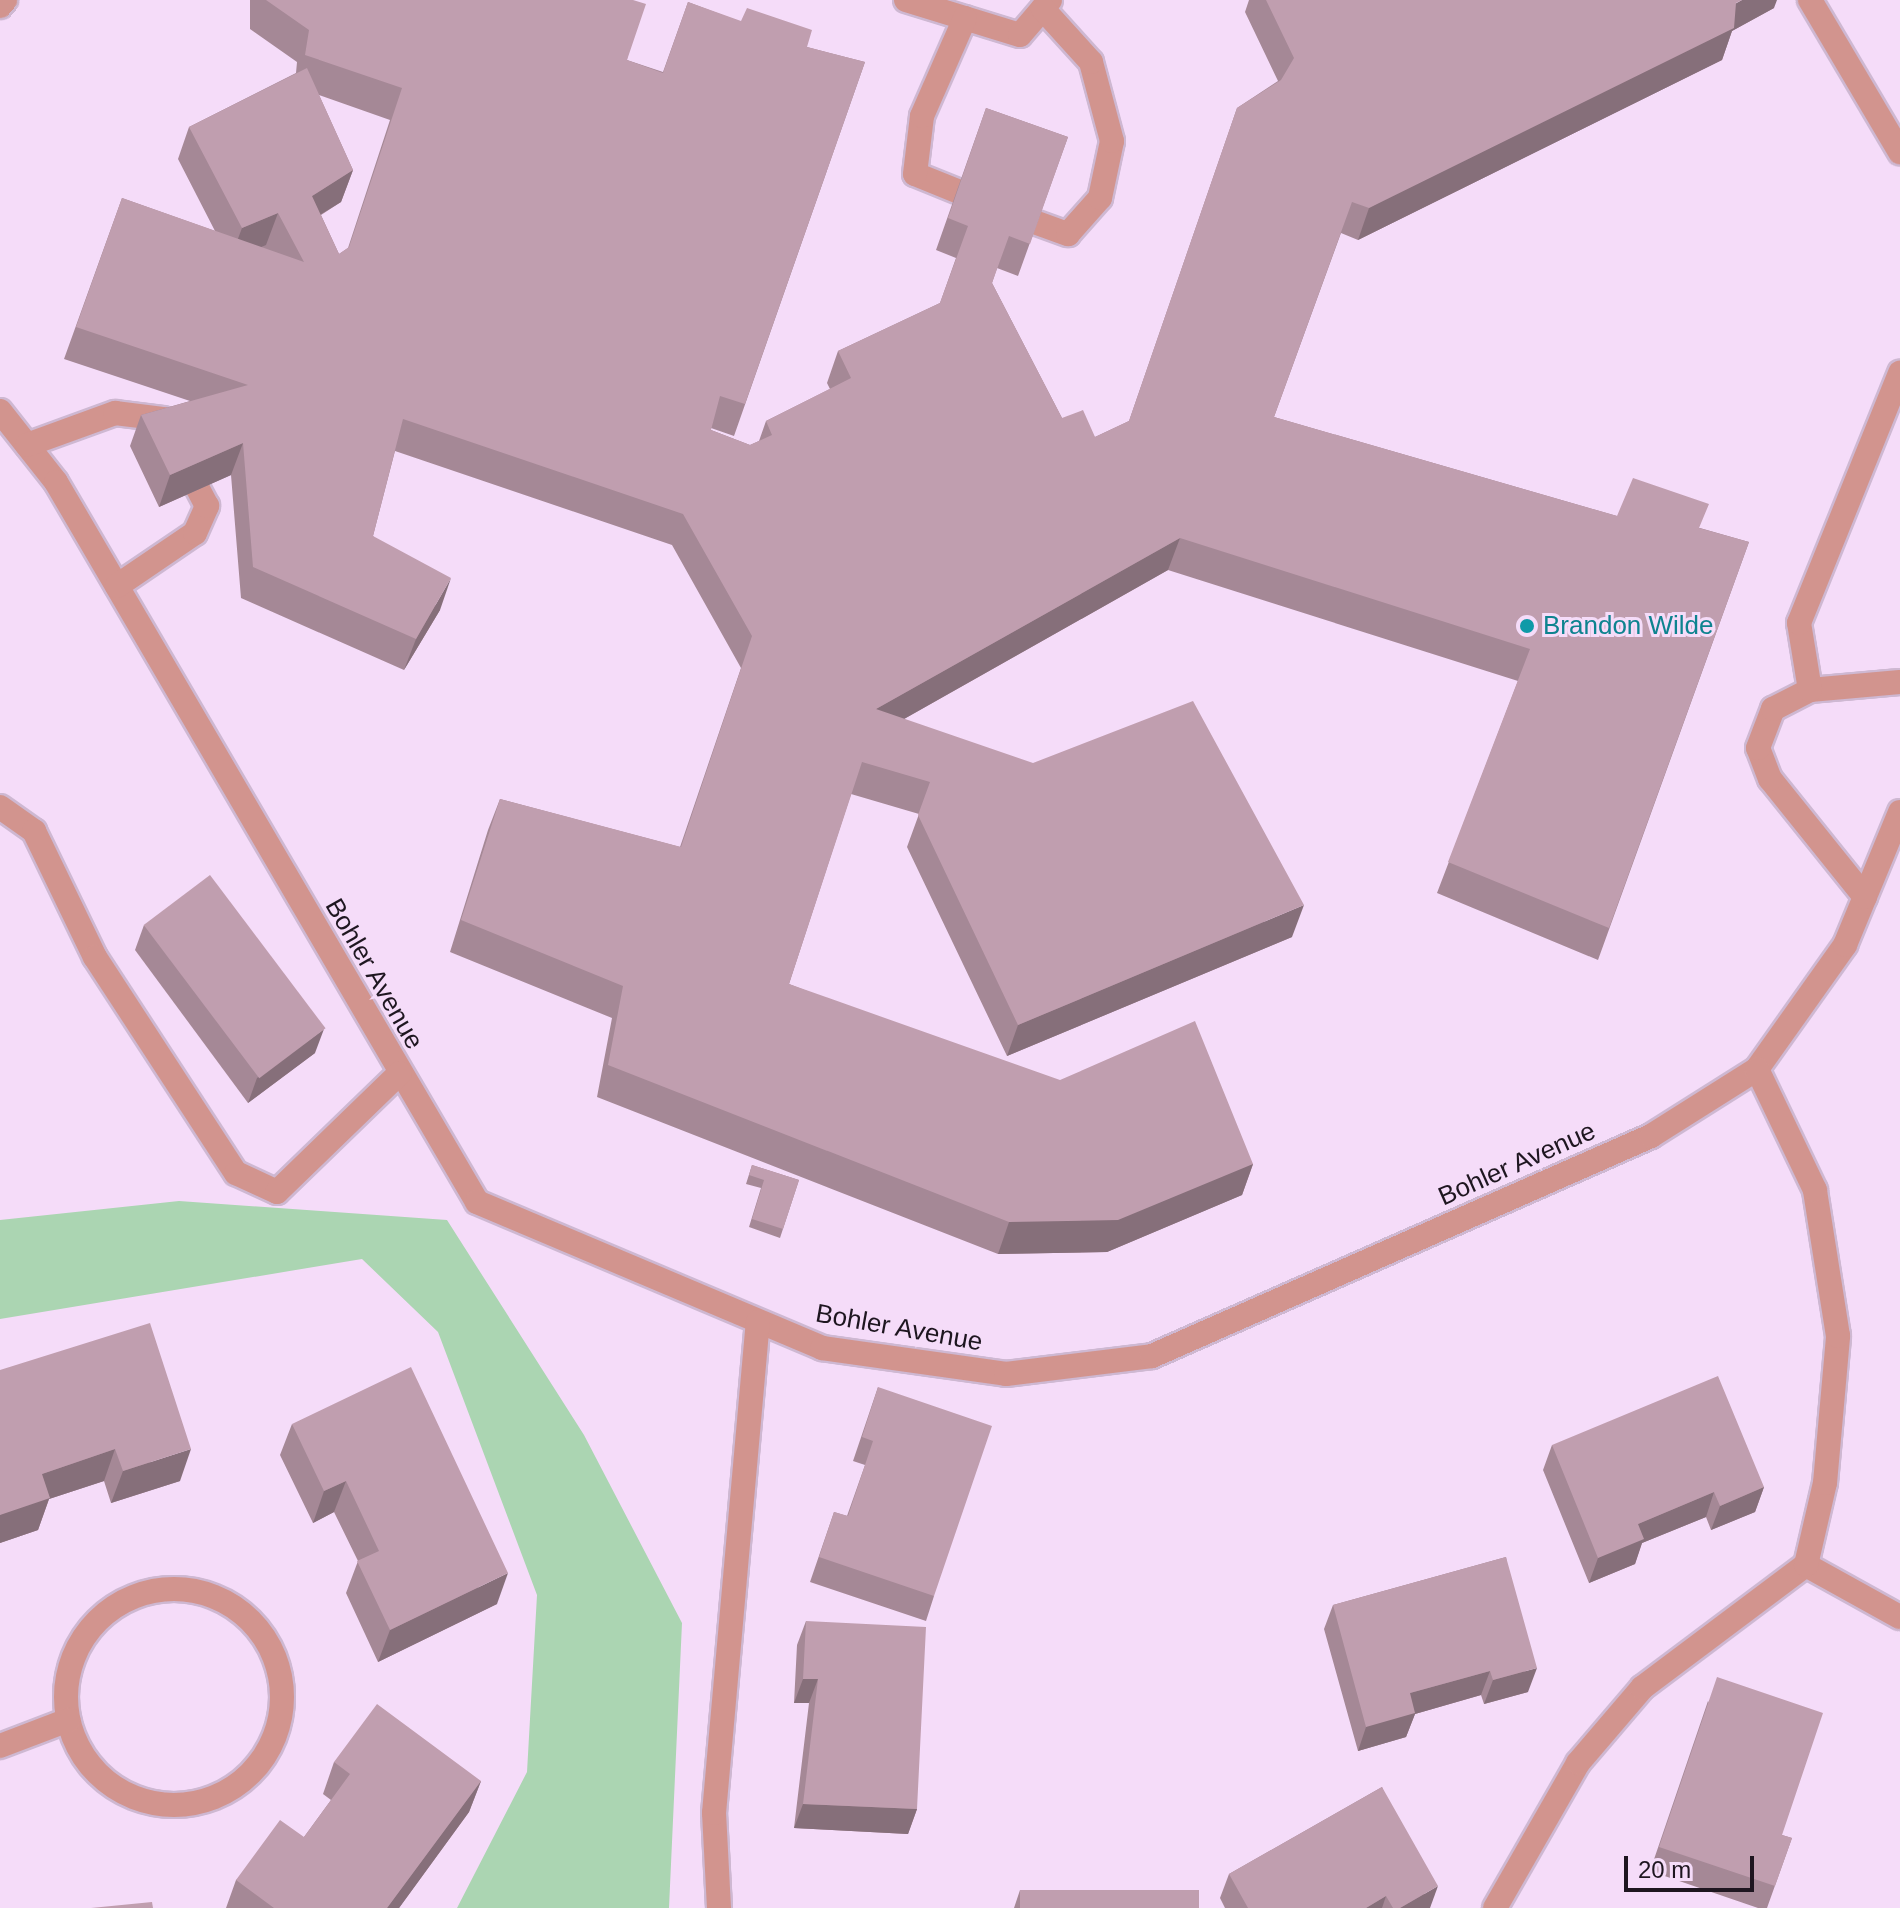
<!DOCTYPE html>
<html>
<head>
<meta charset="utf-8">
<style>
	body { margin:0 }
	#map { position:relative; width:1900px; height:1908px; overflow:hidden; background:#f5dcf9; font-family:Helvetica,sans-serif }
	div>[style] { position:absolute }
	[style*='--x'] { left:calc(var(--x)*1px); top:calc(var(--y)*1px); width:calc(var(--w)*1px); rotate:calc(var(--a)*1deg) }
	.green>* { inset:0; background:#abd5b2 }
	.roads { filter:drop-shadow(2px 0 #ceb8d2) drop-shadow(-2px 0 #ceb8d2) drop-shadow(0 2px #ceb8d2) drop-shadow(0 -2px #ceb8d2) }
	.minor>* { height:24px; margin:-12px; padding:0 12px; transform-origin:12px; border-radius:12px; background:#d2948e }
	.minor>.ring { margin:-12px; padding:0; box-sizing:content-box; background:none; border:24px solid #d2948e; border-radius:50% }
	.wall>* { inset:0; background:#a58896 }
	.shaded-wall>* { inset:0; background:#866f7a }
	.building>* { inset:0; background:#c09eaf; transform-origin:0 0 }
	.dots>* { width:22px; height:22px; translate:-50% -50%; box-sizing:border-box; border:4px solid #f5dcf9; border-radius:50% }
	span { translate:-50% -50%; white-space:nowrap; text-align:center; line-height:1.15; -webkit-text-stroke:6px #f5dcf9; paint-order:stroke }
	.culture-label { font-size:26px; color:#0d838f }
	.left { translate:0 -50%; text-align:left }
	.street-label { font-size:26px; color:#1e1620 }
	.scale { position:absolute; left:1624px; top:1856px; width:130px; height:36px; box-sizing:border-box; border:4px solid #1e1620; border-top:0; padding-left:10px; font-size:24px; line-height:28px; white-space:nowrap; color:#1e1620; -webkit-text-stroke:6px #f5dcf9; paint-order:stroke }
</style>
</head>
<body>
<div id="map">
	<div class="green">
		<i style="clip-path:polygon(179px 1201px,447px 1220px,584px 1435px,682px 1623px,669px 1908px,457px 1908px,527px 1772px,537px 1595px,438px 1332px,362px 1259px,0 1319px,0 1220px)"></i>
	</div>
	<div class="roads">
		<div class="minor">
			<i style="--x:906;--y:0;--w:119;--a:17.1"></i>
			<i style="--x:1020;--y:35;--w:46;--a:-49.4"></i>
			<i style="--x:1810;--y:0;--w:177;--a:59.4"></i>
			<i style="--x:0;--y:6;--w:8;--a:-50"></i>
			<i style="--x:957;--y:191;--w:45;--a:-158"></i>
			<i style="--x:915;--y:174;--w:58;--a:-83.1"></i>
			<i style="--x:922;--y:116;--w:107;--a:-66.3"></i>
			<i style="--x:1037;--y:223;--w:33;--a:20"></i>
			<i style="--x:1068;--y:234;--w:48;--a:-48.4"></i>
			<i style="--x:1100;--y:198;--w:58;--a:-78.1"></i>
			<i style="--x:1112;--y:141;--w:82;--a:-104.9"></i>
			<i style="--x:1091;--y:62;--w:72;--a:-132.2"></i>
			<i style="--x:0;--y:411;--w:90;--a:51.7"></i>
			<i style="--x:56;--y:482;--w:834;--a:59.68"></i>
			<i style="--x:477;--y:1202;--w:375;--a:22.9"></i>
			<i style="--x:822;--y:1348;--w:186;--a:8"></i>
			<i style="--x:1006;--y:1374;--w:147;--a:-7"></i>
			<i style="--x:1152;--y:1356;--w:545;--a:-23.79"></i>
			<i style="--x:1651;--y:1136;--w:125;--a:-32.3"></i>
			<i style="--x:1757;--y:1069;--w:152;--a:-54.6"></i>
			<i style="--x:1845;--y:945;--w:144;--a:-67.5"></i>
			<i style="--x:27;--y:445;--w:94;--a:-20"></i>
			<i style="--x:115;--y:413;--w:48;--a:7.1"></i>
			<i style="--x:163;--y:419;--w:9;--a:54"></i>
			<i style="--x:117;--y:586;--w:94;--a:-34.2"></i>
			<i style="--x:195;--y:533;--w:30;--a:-66"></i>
			<i style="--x:207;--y:506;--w:19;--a:-118"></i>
			<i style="--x:1810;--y:690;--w:90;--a:-5.1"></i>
			<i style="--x:0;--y:807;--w:42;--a:35.2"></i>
			<i style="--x:34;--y:831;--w:140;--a:64.2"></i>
			<i style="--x:95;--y:957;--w:258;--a:56.9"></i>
			<i style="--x:236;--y:1173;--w:45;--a:24.9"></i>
			<i style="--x:277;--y:1192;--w:171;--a:-44.1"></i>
			<i style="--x:1865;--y:897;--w:151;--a:-128.8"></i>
			<i style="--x:1770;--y:779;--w:33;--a:-111"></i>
			<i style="--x:1758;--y:748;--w:42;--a:-69"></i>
			<i style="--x:1773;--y:709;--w:42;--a:-27.2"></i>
			<i style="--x:1810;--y:690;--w:68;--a:-99.3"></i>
			<i style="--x:1799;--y:623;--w:270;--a:-68"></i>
			<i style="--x:1806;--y:1565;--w:107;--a:29"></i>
			<i class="ring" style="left:66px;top:1589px;width:192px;height:192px"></i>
			<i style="--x:0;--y:1746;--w:73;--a:-20.9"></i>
			<i style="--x:719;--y:1908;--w:95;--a:-93"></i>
			<i style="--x:714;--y:1813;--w:493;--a:-84.9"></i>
			<i style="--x:1495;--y:1908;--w:167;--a:-60.2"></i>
			<i style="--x:1578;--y:1763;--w:99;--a:-49.5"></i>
			<i style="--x:1642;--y:1688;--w:205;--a:-36.9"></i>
			<i style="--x:1806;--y:1565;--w:84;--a:-77"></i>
			<i style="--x:1825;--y:1483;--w:148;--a:-84.9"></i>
			<i style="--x:1838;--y:1336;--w:148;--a:-99"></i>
			<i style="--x:1815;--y:1190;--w:134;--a:-115.6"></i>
		</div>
	</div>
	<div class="wall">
		<i style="clip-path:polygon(evenodd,250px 0,633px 0,627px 60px,663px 72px,688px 2px,807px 47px,865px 62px,734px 436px,711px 428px,711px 430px,750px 445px,759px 441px,766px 421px,830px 389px,827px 383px,838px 351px,940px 303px,956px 258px,936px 250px,986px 108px,1068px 137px,1018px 276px,997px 268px,992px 283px,1062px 418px,1095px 437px,1129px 421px,1237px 108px,1278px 81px,1245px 12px,1249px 0,1432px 0,1774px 8px,1732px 31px,1722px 60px,1358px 240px,1341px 233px,1274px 417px,1617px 516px,1700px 528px,1749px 542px,1598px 960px,1437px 893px,1518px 681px,1168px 570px,904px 719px,1292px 937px,1007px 1056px,907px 847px,919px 814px,851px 794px,789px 984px,1253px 1164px,1242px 1195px,1107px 1252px,998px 1254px,597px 1097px,612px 1018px,450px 952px,488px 830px,500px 799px,680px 847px,741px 668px,672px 545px,395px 451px,373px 536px,440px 610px,404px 670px,241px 598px,231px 475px,159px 507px,130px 446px,141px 415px,190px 401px,64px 359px,122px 198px,215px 231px,178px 159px,189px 127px,296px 73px,297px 62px,250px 29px,250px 0,319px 95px,390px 120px,348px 248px,339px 254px,321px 215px,341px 202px,353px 170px,319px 95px)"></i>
		<i style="clip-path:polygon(144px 925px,315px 1053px,248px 1103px,135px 950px)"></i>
		<i style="clip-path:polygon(752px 1165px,799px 1180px,780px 1238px,749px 1227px,761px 1188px,746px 1184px)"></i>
		<i style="clip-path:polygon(0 1370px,180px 1481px,111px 1503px,104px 1481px,49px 1499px,38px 1530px,0 1543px)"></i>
		<i style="clip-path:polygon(878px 1387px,934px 1596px,926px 1621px,810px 1582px,834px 1512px,847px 1516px,865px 1465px,853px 1461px)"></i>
		<i style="clip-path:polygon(292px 1424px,497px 1604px,378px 1662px,346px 1593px,358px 1561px,334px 1512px,313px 1523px,280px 1455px)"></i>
		<i style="clip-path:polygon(1552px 1445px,1764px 1487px,1755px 1512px,1711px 1530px,1706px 1517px,1642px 1543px,1635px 1564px,1589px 1583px,1543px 1470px)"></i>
		<i style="clip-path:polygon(1506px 1557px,1528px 1692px,1484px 1704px,1481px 1695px,1415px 1714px,1406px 1737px,1358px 1751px,1324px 1629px,1333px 1605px)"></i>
		<i style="clip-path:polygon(806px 1621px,917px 1809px,908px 1834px,794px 1828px,809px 1703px,794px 1703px,797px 1645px)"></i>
		<i style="clip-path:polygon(1708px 1701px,1782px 1835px,1792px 1838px,1767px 1908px,1758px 1908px,1650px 1871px)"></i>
		<i style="clip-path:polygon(334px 1762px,481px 1781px,469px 1812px,399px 1908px,226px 1908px,236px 1880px,304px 1837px,331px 1800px,323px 1794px)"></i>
		<i style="clip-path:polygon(1382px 1787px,1430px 1908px,1225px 1908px,1220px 1898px,1229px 1874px)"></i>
		<i style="clip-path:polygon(1020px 1890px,1199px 1908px,1014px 1908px)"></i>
	</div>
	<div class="shaded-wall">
		<i style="clip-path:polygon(1742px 0,1777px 0,1774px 8px,1732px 31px,1722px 60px,1358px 240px,1369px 208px)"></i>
		<i style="clip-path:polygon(353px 170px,341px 202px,300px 227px,312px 196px)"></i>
		<i style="clip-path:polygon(278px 213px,266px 245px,230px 260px,242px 228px)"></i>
		<i style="clip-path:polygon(243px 443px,231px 475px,159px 507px,170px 475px)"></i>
		<i style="clip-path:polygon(1180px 538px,1168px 570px,865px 741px,876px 709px)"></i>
		<i style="clip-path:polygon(451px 578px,440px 610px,404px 670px,416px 639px)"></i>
		<i style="clip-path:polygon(1304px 905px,1292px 937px,1007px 1056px,1018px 1025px)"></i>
		<i style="clip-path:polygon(324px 1029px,315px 1053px,248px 1103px,257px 1078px)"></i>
		<i style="clip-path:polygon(1253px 1164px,1242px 1195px,1107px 1252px,998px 1254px,1009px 1222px)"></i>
		<i style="clip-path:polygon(115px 1449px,104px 1481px,49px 1499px,38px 1530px,0 1543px,0 1515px,42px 1474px)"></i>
		<i style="clip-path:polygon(191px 1449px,180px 1481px,111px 1503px,123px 1471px)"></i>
		<i style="clip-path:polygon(346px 1481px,334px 1512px,313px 1523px,324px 1491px)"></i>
		<i style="clip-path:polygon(1764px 1487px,1755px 1512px,1711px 1530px,1720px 1506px)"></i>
		<i style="clip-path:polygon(1714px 1492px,1706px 1517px,1642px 1543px,1635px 1564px,1589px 1583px,1598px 1558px,1638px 1524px)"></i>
		<i style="clip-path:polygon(508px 1573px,497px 1604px,378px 1662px,390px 1630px)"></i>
		<i style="clip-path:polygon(1537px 1668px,1528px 1692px,1484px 1704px,1493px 1680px)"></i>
		<i style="clip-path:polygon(1490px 1671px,1481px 1695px,1415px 1714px,1406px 1737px,1358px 1751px,1366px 1727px,1410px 1693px)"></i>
		<i style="clip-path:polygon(803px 1679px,818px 1679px,809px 1703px,794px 1703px)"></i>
		<i style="clip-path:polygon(481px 1781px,469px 1812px,399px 1908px,387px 1908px)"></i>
		<i style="clip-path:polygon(803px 1804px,917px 1809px,908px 1834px,794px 1828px)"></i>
		<i style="clip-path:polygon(1438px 1886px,1430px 1908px,1400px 1908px)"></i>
		<i style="clip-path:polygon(1386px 1896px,1382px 1908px,1366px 1908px)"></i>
	</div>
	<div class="building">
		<i style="clip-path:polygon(266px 0,633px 0,646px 4px,627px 60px,663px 73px,688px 2px,741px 21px,747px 8px,812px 30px,807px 47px,865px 62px,745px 404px,720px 396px,711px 430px,750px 445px,772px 435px,766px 421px,851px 378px,838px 351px,940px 303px,968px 226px,948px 218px,986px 108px,1068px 137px,1030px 244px,1009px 236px,992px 283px,1062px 418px,1083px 410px,1095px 437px,1129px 421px,1237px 108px,1281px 80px,1294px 58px,1266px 0,1742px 0,1736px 3px,1734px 28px,1369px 208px,1352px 202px,1274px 417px,1617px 516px,1633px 478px,1709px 504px,1699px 528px,1749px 542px,1609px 928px,1448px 862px,1530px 649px,1180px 538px,876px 709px,1033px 763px,1193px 701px,1304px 905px,1018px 1025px,918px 815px,930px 782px,862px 762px,789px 984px,1060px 1080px,1195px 1021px,1253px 1164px,1118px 1220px,1009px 1222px,608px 1065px,623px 986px,461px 920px,500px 799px,681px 847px,752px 636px,683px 514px,403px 419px,373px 536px,451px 578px,416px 639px,253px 567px,243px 443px,170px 475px,141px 415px,248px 385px,76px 327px,122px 198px,304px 262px,278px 213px,242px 228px,189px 127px,307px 68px,353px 170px,312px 196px,339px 254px,349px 247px,402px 88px,305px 55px,309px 30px)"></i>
		<i style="left:210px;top:875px;width:192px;height:83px;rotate:53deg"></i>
		<i style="clip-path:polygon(752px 1165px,799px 1180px,783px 1229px,752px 1219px,764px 1180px,749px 1175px)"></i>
		<i style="clip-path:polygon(150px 1323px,191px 1449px,123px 1471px,115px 1449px,42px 1474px,50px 1498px,0 1515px,0 1370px)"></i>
		<i style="clip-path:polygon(411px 1367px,508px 1573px,390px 1630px,357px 1561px,379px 1551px,346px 1481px,324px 1491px,292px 1424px)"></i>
		<i style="clip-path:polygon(1718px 1376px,1764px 1487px,1720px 1506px,1714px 1492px,1638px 1524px,1644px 1539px,1598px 1558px,1552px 1445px)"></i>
		<i style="clip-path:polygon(878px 1387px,992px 1426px,934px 1596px,819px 1557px,834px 1512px,848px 1516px,873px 1441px,862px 1437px)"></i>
		<i style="clip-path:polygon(1506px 1557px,1537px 1668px,1493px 1680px,1490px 1671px,1410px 1693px,1415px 1713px,1366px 1727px,1333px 1605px)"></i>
		<i style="clip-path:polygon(806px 1621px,926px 1627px,917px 1809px,803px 1804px,818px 1679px,803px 1679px)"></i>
		<i style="clip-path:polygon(1717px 1677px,1823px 1713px,1782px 1835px,1792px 1838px,1775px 1886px,1659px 1847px)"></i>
		<i style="clip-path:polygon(377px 1704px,481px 1781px,387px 1908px,274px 1908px,236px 1880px,280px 1820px,304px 1837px,350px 1774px,334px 1762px)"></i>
		<i style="clip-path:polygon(1382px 1787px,1438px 1886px,1400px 1908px,1393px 1908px,1386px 1896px,1366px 1908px,1248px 1908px,1229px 1874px)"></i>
		<i style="left:1020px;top:1890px;width:179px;height:18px"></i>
		<i style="clip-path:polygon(152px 1902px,153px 1908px,91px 1908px)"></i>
	</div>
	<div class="dots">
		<i style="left:1527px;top:626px;background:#0f9aa8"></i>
	</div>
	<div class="culture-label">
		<span class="left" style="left:1543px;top:626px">Brandon Wilde</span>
	</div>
	<div class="street-label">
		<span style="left:374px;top:974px;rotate:60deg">Bohler Avenue</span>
		<span style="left:1517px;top:1164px;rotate:-24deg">Bohler Avenue</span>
		<span style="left:899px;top:1328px;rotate:10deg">Bohler Avenue</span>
	</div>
	<div class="scale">20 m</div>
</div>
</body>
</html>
